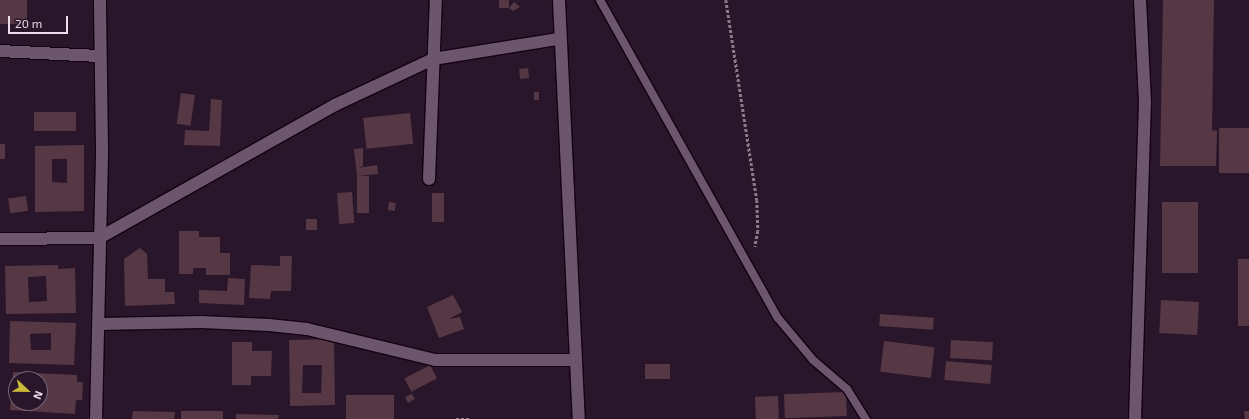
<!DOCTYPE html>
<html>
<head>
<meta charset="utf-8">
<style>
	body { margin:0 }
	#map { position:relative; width:1249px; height:419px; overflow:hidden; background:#2a162a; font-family:"Exo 2",sans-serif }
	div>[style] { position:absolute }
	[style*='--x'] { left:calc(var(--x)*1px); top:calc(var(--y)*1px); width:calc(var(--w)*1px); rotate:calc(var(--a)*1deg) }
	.building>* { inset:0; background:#563844; transform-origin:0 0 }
	.path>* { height:2.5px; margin-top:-1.25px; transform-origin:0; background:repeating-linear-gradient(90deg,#8c7b8b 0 3px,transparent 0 5px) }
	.roads { filter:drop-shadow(1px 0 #120212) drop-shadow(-1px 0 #120212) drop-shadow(0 1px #120212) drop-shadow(0 -1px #120212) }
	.lane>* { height:8px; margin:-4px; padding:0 4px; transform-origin:4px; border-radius:4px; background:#6d566d }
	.street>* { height:12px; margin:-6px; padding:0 6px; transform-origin:6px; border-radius:6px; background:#6d566d }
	span { translate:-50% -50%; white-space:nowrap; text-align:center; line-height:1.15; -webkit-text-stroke:4px #2a162a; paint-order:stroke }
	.north { position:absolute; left:8px; top:371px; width:40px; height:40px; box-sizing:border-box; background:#2a162a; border:1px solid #767; border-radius:50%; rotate:112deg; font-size:11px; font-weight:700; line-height:16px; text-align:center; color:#ebddea }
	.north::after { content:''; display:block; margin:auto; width:14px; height:18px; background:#cbb939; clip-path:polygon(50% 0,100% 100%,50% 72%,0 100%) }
	.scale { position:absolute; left:8px; top:16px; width:60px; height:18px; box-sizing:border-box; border:2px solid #ebddea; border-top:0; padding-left:5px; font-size:12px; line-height:14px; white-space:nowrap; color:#ebddea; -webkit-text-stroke:3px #2a162a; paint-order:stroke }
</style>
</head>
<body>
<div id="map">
	<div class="building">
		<i style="left:0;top:0;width:27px;height:24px"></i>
		<i style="left:499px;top:0;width:10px;height:8px"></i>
		<i style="clip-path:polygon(1163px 0,1214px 0,1212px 130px,1217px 131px,1216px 166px,1160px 166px)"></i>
		<i style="clip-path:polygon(514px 2px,520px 7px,513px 11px,509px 8px)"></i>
		<i style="left:528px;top:68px;width:10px;height:9px;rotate:84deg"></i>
		<i style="left:534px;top:92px;width:5px;height:8px"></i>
		<i style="left:181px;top:93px;width:14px;height:31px;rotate:8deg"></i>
		<i style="clip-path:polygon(211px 99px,222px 100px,220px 146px,184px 145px,185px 130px,209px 131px)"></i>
		<i style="left:34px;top:112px;width:42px;height:19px"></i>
		<i style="left:410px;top:113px;width:31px;height:47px;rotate:84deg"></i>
		<i style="left:1219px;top:128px;width:30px;height:45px"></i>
		<i style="left:0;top:144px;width:5px;height:15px"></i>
		<i style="clip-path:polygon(evenodd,84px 145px,84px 211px,35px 212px,35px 146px,84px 145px,52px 159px,67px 159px,67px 183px,52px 182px,52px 159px)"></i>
		<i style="clip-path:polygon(363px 148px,363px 166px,358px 168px,377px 165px,378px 174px,357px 176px,354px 149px)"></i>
		<i style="left:357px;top:176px;width:12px;height:37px"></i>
		<i style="left:352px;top:192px;width:31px;height:15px;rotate:86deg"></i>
		<i style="left:432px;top:193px;width:12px;height:29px"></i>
		<i style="left:26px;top:196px;width:15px;height:18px;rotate:82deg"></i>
		<i style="left:389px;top:202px;width:7px;height:8px;rotate:8deg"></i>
		<i style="left:1162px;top:202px;width:36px;height:71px"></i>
		<i style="left:306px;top:219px;width:11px;height:11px"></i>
		<i style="clip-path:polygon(179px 231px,199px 231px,199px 237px,220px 237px,220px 253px,230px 253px,230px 275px,206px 275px,206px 268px,193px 268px,193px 274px,179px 274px)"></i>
		<i style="clip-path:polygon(140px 248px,147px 254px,148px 279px,165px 279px,165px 292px,174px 292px,175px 304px,125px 306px,124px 259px)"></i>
		<i style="clip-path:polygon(280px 256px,292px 256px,291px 291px,271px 291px,270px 299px,249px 298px,251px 265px,280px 266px)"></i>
		<i style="left:1238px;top:259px;width:11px;height:67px"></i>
		<i style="clip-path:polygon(evenodd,58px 265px,58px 269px,75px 268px,76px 313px,6px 314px,5px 266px,58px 265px,46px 276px,47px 301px,29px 302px,28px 277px,46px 276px)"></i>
		<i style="clip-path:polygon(228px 278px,245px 279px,244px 305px,199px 303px,199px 290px,227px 291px)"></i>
		<i style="clip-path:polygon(453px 295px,462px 312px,449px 319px,460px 317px,464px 329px,439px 338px,427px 307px)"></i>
		<i style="left:1161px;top:300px;width:38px;height:33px;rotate:3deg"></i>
		<i style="left:880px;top:314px;width:54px;height:12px;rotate:4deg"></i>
		<i style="clip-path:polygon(evenodd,10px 321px,76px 323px,74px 365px,9px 363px,10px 321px,51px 333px,51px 350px,31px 350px,30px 334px,51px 333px)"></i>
		<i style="clip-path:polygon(evenodd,334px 339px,335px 405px,290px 406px,289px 340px,334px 339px,303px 365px,322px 365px,321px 393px,302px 393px,303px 365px)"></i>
		<i style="left:951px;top:340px;width:42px;height:18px;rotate:3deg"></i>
		<i style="left:884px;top:341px;width:51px;height:31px;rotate:7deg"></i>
		<i style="clip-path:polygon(232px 342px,252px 342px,252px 351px,272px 351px,271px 376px,251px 376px,251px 385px,232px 385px)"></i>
		<i style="left:946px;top:361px;width:46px;height:19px;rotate:5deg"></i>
		<i style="left:670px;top:364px;width:15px;height:25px;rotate:90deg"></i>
		<i style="left:430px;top:365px;width:15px;height:29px;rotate:62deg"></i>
		<i style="clip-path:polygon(evenodd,13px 372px,77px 375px,77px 382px,83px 382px,82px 400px,76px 400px,75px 414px,10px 410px,13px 372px,16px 379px,40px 379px,40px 403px,16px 403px,16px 379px)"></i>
		<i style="left:846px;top:392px;width:24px;height:62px;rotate:88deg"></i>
		<i style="clip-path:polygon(412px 394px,415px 399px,408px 403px,405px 397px)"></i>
		<i style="left:346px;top:395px;width:48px;height:24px"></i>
		<i style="left:778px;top:396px;width:23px;height:23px;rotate:88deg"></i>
		<i style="clip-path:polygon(133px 411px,175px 412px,174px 419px,132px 419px)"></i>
		<i style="left:223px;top:411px;width:8px;height:42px;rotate:90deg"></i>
		<i style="clip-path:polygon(1244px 411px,1249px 411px,1249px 419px,1245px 419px)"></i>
		<i style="clip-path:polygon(236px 414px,279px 415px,278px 419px,236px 419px)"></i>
	</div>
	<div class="path">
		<i style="--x:726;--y:0;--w:202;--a:81.2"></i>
		<i style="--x:757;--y:200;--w:31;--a:88"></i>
		<i style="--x:758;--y:231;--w:16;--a:101"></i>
		<i style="--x:456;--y:419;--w:15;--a:0"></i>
	</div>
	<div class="roads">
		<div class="lane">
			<i style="--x:600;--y:0;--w:364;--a:60.8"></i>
			<i style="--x:778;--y:318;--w:55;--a:50.2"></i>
			<i style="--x:813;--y:360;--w:45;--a:40.5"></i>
			<i style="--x:847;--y:389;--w:36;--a:58"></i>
		</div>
		<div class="street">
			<i style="--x:559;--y:0;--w:419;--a:87.3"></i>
			<i style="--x:0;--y:51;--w:99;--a:2.9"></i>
			<i style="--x:429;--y:179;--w:179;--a:-87.8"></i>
			<i style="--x:0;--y:239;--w:99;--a:-0.6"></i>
			<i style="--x:99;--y:238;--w:271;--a:-29.4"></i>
			<i style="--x:335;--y:105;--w:108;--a:-25.1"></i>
			<i style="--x:433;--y:59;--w:127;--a:-9.1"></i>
			<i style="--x:99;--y:324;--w:102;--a:-1.1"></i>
			<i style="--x:201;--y:322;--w:68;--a:2.5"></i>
			<i style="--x:269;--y:325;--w:38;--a:6"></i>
			<i style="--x:307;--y:329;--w:132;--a:13.6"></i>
			<i style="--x:435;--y:360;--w:141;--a:0"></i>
			<i style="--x:96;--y:419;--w:270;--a:-88.7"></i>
			<i style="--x:102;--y:149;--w:149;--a:-90.8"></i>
			<i style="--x:1135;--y:419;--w:317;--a:-88.2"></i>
			<i style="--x:1145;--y:102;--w:102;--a:-92.8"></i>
		</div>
	</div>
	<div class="north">N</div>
	<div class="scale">20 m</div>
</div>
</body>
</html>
